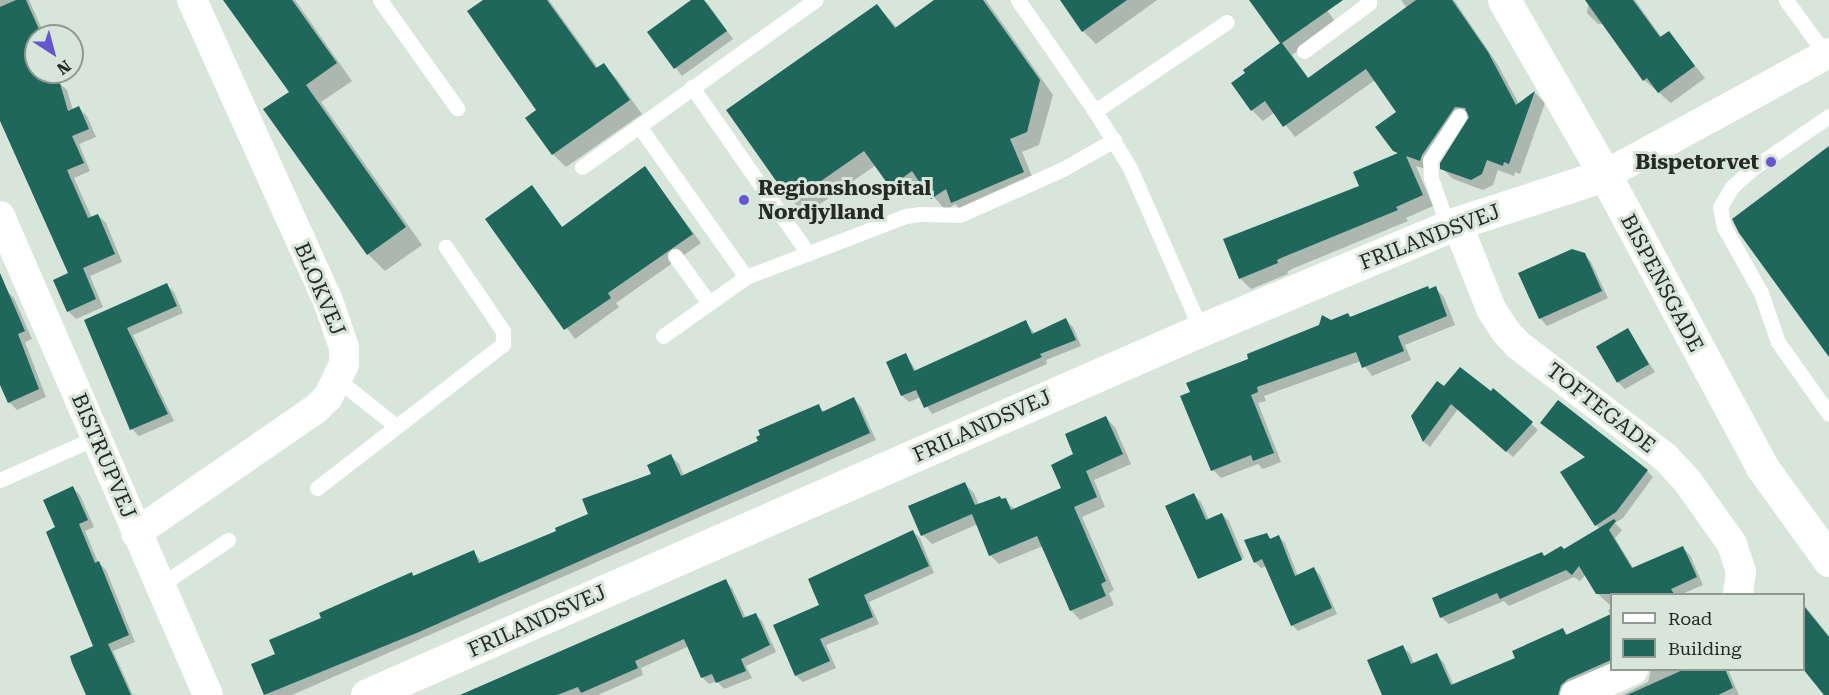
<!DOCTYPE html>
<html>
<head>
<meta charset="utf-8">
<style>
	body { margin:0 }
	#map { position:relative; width:1829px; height:695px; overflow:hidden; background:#d7e5db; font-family:"Roboto Serif",serif }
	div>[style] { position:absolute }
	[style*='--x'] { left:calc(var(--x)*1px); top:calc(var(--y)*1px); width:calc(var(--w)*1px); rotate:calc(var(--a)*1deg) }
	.shadow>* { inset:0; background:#0003 }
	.building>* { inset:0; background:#1f675b; transform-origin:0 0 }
	.service>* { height:15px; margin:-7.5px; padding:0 7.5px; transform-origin:7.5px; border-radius:7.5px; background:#fff }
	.minor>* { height:30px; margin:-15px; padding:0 15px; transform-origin:15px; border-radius:15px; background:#fff }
	.tertiary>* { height:33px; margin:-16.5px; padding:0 16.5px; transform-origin:16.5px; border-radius:16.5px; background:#fff }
	.dots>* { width:16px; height:16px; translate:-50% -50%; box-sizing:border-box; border:3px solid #d7e5db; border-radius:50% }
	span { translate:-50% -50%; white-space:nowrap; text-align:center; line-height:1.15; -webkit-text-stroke:6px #d7e5db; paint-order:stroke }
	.poi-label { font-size:21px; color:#252a26; font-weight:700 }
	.right { translate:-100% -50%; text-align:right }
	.left { translate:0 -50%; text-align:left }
	.street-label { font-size:21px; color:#252a26 }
	.legend { position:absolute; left:1610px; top:593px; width:195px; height:78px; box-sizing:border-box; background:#d7e5db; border:2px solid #909a93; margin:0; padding:8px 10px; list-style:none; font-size:18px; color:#252a26 }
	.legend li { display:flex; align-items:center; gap:12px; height:30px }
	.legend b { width:30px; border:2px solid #909a93 }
	.north { position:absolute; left:24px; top:24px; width:60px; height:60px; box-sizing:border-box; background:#d7e5db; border:2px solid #909a93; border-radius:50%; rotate:144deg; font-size:16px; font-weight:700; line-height:24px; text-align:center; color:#252a26 }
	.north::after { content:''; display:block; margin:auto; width:21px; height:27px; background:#6555ce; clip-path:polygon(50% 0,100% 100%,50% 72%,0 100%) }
</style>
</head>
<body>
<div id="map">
	<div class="shadow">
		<i style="clip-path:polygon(0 0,29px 0,45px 36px,36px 36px,36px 72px,47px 72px,67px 90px,73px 110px,79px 108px,87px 116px,96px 137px,79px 144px,90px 171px,74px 178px,92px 218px,98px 215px,106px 223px,122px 262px,90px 276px,103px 307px,76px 319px,68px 311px,70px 274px,0 115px)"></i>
		<i style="clip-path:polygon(225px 0,295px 0,352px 81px,321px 102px,422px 245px,385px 271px,368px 254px,266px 110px,291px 92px)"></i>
		<i style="clip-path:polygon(486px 0,549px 0,598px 68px,603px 65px,616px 78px,642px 114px,566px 167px,553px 154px,538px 110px)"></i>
		<i style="clip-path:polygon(697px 0,703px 0,708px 4px,733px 39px,682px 76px,649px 32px)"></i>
		<i style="clip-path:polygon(937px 0,986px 0,1053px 95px,1039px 145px,1022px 152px,1036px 186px,966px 215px,955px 204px,946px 211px,924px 185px,904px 199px,876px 165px,806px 214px,792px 201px,877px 5px,897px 28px)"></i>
		<i style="clip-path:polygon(1061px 0,1157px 0,1096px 44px,1083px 31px)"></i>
		<i style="clip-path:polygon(1251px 0,1320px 0,1336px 23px,1292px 55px,1309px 79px,1407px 8px,1401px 0,1454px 0,1498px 65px,1519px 104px,1535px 93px,1545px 103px,1520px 174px,1515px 172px,1514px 176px,1498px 170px,1493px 185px,1483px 190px,1453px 179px,1442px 168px,1470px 118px,1466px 117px,1431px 171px,1416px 166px,1433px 206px,1406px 218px,1408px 221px,1292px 269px,1287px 272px,1288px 274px,1251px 289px,1240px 278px,1361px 187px,1398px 154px,1394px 150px,1398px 113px,1375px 80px,1295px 137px,1275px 112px,1263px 121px,1252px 110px,1282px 44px)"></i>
		<i style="clip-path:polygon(1589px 0,1635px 0,1662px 38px,1669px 33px,1705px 78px,1671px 103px,1644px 80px,1604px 24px,1598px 24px,1587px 13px)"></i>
		<i style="clip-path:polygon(645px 168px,701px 243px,616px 303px,619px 307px,575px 339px,487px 219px,532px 187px,563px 228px)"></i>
		<i style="clip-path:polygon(1584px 255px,1591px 262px,1608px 298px,1547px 326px,1540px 318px)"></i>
		<i style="clip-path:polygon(167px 285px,174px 292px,183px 313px,133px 335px,174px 421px,139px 436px,132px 429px,86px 321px)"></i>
		<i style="clip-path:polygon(1435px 288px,1444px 297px,1455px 325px,1405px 345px,1411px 360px,1372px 376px,1361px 361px,1264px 396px,1266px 401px,1258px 403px,1281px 462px,1263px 469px,1258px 464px,1221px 478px,1213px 470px,1250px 360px,1331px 322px,1351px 318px)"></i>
		<i style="clip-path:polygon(7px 291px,14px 298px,32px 339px,25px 342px,46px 397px,17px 410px,9px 402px,0 293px)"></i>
		<i style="clip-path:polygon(1066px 320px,1073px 327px,1081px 346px,1046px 360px,1047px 364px,932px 414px,921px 397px,909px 402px,902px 396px,906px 355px,917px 372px,1026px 322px,1035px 334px)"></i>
		<i style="clip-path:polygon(1627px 330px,1655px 372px,1625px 389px,1618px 382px)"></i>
		<i style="clip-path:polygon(1445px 388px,1491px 393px,1494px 390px,1538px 430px,1513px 457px,1458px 409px,1430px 447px,1424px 442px,1413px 416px)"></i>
		<i style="clip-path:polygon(854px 399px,861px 407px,876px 440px,292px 695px,266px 695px,253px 665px,277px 655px,323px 619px,411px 573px,415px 577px,473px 552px,483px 563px,558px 532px,590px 515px,654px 475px,671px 456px,679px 464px,684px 476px,760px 442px,818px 406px,825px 412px)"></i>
		<i style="clip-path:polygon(1106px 418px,1115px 427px,1131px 464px,1094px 480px,1105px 507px,1082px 517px,1114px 590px,1109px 593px,1114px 605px,1080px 620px,1071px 610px,1043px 546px,999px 564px,990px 555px,978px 524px,932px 544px,923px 535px,964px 483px,974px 493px,979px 505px,1000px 497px,1015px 509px,1063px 489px,1075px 455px)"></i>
		<i style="clip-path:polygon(1549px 429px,1647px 471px,1653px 477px,1623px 518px,1615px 523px,1622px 530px,1615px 538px,1634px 569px,1683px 548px,1690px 555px,1703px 585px,1682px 594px,1612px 594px,1612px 607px,1599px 595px,1586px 574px,1580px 581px,1574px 577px,1509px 606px,1504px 601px,1449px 624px,1441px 617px,1600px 529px,1596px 525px,1586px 458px)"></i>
		<i style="clip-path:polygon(73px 488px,80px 495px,94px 527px,85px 531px,98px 562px,106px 570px,135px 642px,113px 651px,133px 695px,88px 695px,95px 647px,57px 528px)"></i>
		<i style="clip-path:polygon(1194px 495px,1201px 502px,1209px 520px,1222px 514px,1229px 521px,1244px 558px,1202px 576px)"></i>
		<i style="clip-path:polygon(913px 532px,920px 538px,934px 573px,869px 602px,879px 624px,826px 645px,836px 668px,803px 682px,796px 676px,774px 626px,821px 606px)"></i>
		<i style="clip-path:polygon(1267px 535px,1272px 540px,1279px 537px,1285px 543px,1298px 576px,1314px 569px,1320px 575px,1337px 614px,1298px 631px,1292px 625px,1267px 566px,1261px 568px,1255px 562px)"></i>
		<i style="clip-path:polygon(725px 581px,732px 588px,746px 618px,755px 614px,762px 621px,776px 652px,746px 666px,752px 678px,724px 689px,717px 681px,709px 684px,702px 677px,689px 646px,641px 668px,643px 675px,598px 695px,460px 695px)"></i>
		<i style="clip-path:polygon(1804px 605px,1829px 636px,1829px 695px,1826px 695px,1804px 667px)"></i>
		<i style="clip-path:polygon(1612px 608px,1612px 670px,1568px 695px,1383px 695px,1403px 647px,1410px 654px,1414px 664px,1437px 655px,1444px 663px,1454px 686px,1517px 659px,1563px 630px,1568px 635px,1611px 616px,1608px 610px)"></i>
		<i style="clip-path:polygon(1651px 670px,1728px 670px,1739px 695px,1622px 695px,1648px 682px)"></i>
	</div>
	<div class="building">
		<i style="clip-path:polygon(16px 0,26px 0,42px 36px,33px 36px,36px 44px,36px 72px,49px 72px,59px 80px,68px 111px,79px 106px,89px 129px,72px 136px,84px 163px,67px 170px,88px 218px,98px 214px,115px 254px,83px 268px,96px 299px,67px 312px,53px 280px,68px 273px,0 121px,0 7px)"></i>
		<i style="clip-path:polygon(223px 0,292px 0,337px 63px,306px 85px,406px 227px,367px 255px,263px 109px,289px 92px)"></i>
		<i style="clip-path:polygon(483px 0,547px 0,596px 68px,604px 63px,630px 100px,552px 155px,525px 118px,536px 110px,467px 11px)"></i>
		<i style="clip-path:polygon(691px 0,704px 0,727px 31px,674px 69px,647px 32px)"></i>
		<i style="clip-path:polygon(934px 0,983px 0,1040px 80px,1027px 132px,1010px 139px,1024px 172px,951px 203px,946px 189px,931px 199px,912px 171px,890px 187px,864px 151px,791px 202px,726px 110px,877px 4px,895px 28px)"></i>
		<i style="clip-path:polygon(1060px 0,1127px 0,1082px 32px)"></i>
		<i style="clip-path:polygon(1249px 0,1343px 0,1282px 43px,1308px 78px,1416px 0,1452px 0,1488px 52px,1516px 105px,1535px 91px,1509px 164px,1504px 162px,1503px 166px,1487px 160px,1482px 174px,1471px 180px,1440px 169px,1440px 163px,1469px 117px,1465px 108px,1455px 107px,1422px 155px,1420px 161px,1406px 156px,1423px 195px,1396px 207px,1398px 210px,1281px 258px,1277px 260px,1278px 263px,1239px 279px,1223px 239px,1359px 186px,1353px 172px,1398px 153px,1393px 151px,1375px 127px,1396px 112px,1366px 69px,1283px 127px,1265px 101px,1251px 111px,1231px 83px,1245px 73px,1243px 70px,1280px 43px)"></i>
		<i style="clip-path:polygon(1585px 0,1633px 0,1660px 37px,1669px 31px,1695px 66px,1658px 93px,1647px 78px,1643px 81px)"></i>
		<i style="clip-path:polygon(1829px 146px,1829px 357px,1739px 233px,1732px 219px)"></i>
		<i style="clip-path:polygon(645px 166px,693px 234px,608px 293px,611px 298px,564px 330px,485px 219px,532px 185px,562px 227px)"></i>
		<i style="clip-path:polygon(1572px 249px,1585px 253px,1602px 291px,1539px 319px,1518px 273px)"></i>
		<i style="clip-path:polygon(0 273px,25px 331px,18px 334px,39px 389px,8px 403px,0 385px)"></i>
		<i style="clip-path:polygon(167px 283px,177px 306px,127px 328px,168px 414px,130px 430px,84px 320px)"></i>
		<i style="clip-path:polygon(1428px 286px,1429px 289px,1436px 286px,1447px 316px,1398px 336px,1404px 351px,1362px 368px,1356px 352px,1257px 387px,1258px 392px,1251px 395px,1274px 453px,1253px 461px,1251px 455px,1211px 471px,1180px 396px,1190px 392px,1186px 383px,1248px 359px,1247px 354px,1319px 325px,1322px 315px,1331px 320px,1348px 313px,1350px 317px)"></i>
		<i style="clip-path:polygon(1066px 318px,1076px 340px,1040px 354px,1042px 357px,924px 408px,916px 390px,901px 396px,886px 362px,906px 353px,914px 371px,1026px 320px,1032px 334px)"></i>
		<i style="left:1628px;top:328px;width:42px;height:37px;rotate:60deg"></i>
		<i style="clip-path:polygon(1460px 367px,1491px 391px,1493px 388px,1533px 422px,1506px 452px,1451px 404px,1423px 442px,1411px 416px,1437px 381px,1444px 386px)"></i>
		<i style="clip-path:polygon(854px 397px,870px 433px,419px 632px,264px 695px,251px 664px,275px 654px,269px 640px,321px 618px,319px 613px,412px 572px,413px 576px,474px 550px,479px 563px,556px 531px,555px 528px,588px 514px,582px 499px,651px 474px,647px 465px,671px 454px,681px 476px,758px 441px,756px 437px,760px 435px,758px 430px,819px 404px,822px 412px)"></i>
		<i style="clip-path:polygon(1558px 400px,1648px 470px,1616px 512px,1595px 526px,1560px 472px,1585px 457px,1540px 423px)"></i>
		<i style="clip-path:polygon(1106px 416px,1123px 454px,1086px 471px,1097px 497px,1074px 507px,1106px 581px,1101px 584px,1106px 596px,1070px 611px,1037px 536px,989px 556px,972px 514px,921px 536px,908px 506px,965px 482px,975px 505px,1000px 496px,1001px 499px,1006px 498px,1011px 510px,1061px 488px,1051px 465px,1073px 454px,1065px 434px)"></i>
		<i style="clip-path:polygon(73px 486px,88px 520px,79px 524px,95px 563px,99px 561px,129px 635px,108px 644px,131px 695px,86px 695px,72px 663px,70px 656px,93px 646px,46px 532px,55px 527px,43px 500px)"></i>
		<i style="clip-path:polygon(1194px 493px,1206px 520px,1222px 513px,1242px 560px,1198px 579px,1165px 506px)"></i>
		<i style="clip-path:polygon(1614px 519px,1616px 521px,1609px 530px,1632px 568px,1683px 546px,1697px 577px,1671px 589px,1674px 594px,1596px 594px,1579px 566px,1572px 575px,1566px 570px,1500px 599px,1497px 593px,1440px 618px,1432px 598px,1542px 552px,1544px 556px,1561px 546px,1564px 549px)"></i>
		<i style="clip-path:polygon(913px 530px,929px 566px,864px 595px,873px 617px,820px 639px,830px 661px,795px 676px,773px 625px,819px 605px,808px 579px)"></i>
		<i style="clip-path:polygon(1267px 533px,1270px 539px,1279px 535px,1295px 576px,1314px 567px,1332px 608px,1291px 626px,1262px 559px,1254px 563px,1244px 540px)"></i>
		<i style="clip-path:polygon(726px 579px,743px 618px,756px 613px,770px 645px,741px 659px,746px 671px,716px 683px,712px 674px,701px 678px,684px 639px,635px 661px,638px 668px,581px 693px,578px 687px,557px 695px,460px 695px)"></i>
		<i style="clip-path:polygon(1803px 605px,1829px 637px,1829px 695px,1824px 695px,1803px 669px)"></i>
		<i style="clip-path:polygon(1611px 614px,1611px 660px,1568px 679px,1561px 685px,1558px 695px,1382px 695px,1367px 660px,1403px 645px,1411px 664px,1437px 653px,1451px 685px,1515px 658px,1512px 651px,1563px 628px,1566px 635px)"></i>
		<i style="clip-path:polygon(1685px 669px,1725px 669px,1733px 688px,1718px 695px,1627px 695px)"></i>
	</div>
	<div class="service">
		<i style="--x:380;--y:0;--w:133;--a:54.5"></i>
		<i style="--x:1018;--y:0;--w:135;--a:55.3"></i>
		<i style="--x:1095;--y:111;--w:67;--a:58.4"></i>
		<i style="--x:1130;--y:168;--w:177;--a:66.3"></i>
		<i style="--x:1786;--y:0;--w:68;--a:54"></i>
		<i style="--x:1304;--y:51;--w:81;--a:-36.4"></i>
		<i style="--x:1369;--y:3;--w:4;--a:-124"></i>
		<i style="--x:692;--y:87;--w:203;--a:55.1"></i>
		<i style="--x:1095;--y:111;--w:159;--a:-34"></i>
		<i style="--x:1829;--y:116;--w:92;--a:145.6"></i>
		<i style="--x:1753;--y:168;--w:28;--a:138"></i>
		<i style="--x:1732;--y:187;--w:23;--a:121"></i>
		<i style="--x:1720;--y:207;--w:20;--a:79"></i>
		<i style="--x:1724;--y:227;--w:76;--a:60.7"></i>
		<i style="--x:1761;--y:293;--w:52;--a:70.9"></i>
		<i style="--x:1778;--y:342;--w:88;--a:54.7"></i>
		<i style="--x:639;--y:126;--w:185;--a:54.7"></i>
		<i style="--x:582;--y:167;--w:287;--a:-35.6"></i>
		<i style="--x:1448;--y:227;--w:52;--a:-109.1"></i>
		<i style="--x:1431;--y:178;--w:18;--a:-93"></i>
		<i style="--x:1430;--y:160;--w:53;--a:-56.6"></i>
		<i style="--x:675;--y:256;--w:58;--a:54.1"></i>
		<i style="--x:663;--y:336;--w:102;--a:-35.4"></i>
		<i style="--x:746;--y:277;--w:171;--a:-20.9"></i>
		<i style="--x:906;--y:216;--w:15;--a:-8"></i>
		<i style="--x:921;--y:214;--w:39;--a:1"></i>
		<i style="--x:960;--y:215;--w:113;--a:-24.1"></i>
		<i style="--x:1063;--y:169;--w:59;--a:-29.6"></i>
		<i style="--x:338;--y:380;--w:74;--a:38.4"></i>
		<i style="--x:0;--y:480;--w:106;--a:-23.9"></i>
		<i style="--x:317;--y:488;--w:235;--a:-37.7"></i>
		<i style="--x:503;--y:344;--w:13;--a:-90"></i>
		<i style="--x:503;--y:331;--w:102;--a:-124.2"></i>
		<i style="--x:159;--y:586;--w:83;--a:-33.7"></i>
	</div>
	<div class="minor">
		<i style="--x:1605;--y:175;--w:255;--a:-28.6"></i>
		<i style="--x:0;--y:216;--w:522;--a:66.53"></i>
		<i style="--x:1457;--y:223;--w:92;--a:68.4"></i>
		<i style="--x:1491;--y:309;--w:27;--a:57"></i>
		<i style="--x:1506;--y:332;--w:18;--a:47"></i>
		<i style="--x:1518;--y:345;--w:185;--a:37.3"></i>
		<i style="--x:1665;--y:457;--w:34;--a:47"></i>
		<i style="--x:1688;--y:482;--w:76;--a:54.6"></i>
		<i style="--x:1732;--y:544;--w:29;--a:72"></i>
		<i style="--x:1741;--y:572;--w:22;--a:98"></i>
		<i style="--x:136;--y:533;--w:219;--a:-34.6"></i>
		<i style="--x:316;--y:409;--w:17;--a:-45"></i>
		<i style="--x:328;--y:397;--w:37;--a:-64"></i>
		<i style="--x:344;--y:364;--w:17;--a:-90"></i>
		<i style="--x:344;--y:347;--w:49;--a:-109.2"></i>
		<i style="--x:328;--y:301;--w:330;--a:-114.3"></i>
		<i style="--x:1575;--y:695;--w:63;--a:-23.3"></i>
	</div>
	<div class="tertiary">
		<i style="--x:1504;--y:0;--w:202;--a:60"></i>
		<i style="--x:1605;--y:175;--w:332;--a:61.7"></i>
		<i style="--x:1762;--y:467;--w:115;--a:54.2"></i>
		<i style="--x:367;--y:695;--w:910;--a:-23.64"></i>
		<i style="--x:1201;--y:330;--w:277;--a:-22.7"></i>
		<i style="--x:1457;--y:223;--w:156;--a:-18"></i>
	</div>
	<div class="dots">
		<i style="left:1771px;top:162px;background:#6555ce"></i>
		<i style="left:744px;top:200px;background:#6555ce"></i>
	</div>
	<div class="poi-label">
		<span class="right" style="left:1759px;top:162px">Bispetorvet</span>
		<span class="left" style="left:758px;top:200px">Regionshospital<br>Nordjylland</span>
	</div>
	<div class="street-label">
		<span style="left:1430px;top:237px;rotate:-21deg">FRILANDSVEJ</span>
		<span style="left:1662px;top:283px;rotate:62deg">BISPENSGADE</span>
		<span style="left:320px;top:289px;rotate:67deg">BLOKVEJ</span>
		<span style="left:1601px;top:408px;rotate:38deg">TOFTEGADE</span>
		<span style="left:982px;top:426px;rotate:-24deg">FRILANDSVEJ</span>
		<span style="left:104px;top:456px;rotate:67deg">BISTRUPVEJ</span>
		<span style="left:537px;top:621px;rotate:-24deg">FRILANDSVEJ</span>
	</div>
	<ul class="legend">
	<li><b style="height:8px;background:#fff"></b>Road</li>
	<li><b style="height:16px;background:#1f675b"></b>Building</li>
	</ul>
	<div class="north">N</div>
</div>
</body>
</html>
